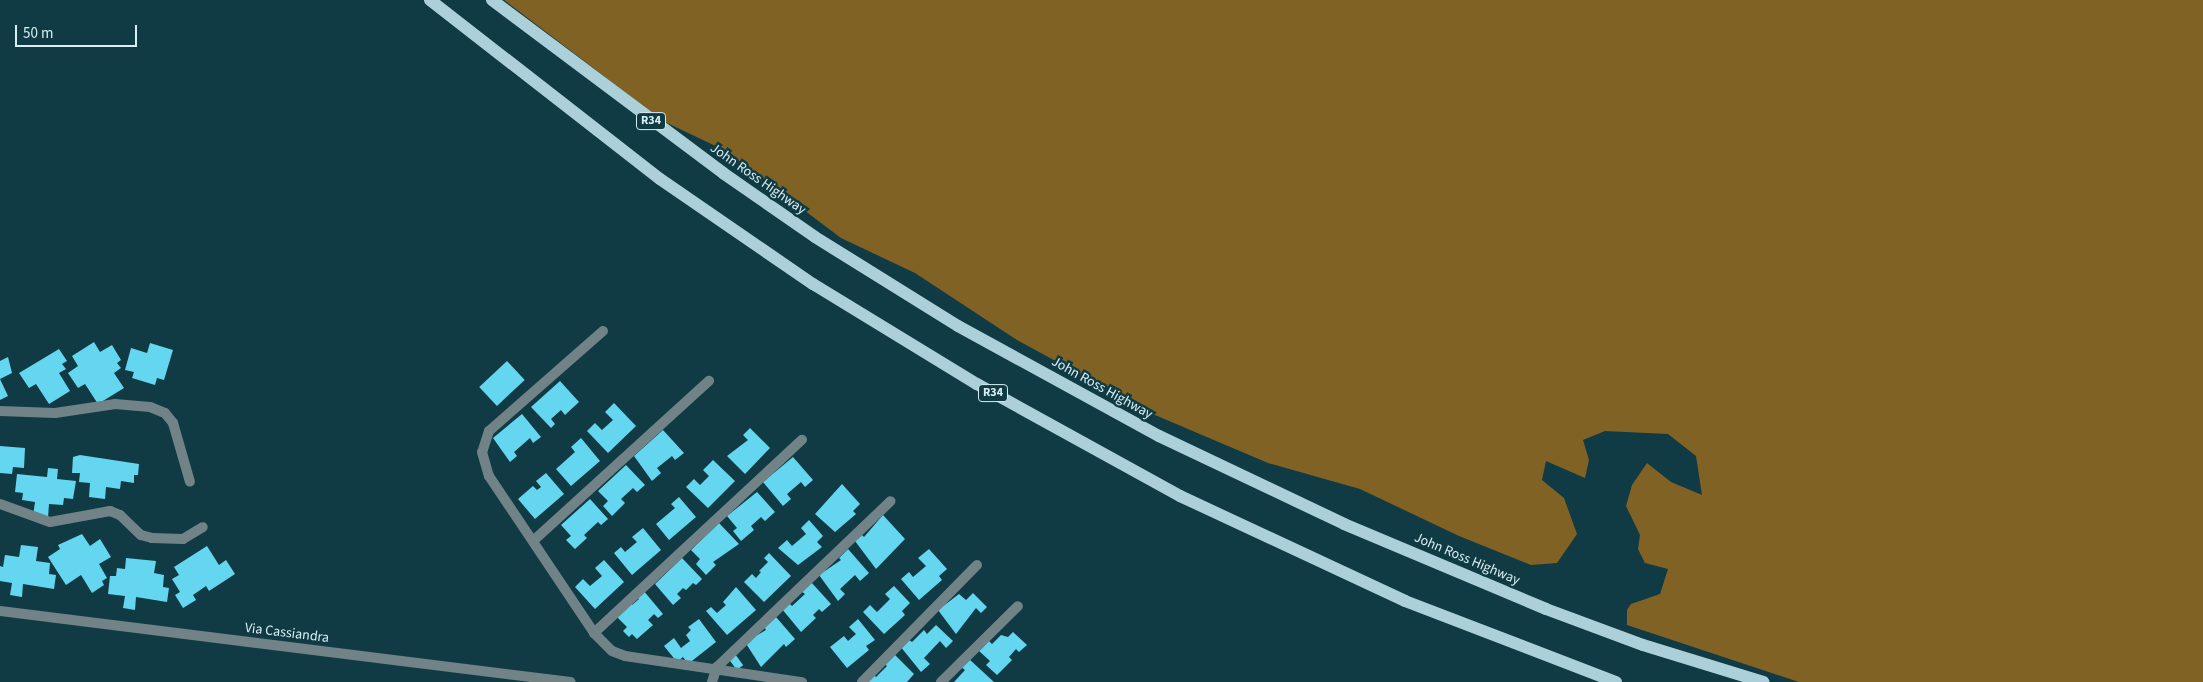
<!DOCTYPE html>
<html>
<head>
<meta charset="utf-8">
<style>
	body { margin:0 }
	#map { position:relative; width:2203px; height:682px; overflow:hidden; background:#103b44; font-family:"Source Sans 3",sans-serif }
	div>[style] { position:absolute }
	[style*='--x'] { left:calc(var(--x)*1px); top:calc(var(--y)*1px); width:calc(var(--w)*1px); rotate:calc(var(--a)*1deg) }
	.forest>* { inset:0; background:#816225 }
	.building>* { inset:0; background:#64d6f0; transform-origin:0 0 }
	.minor>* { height:10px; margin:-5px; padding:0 5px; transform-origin:5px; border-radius:5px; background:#718387 }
	.primary>* { height:12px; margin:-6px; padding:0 6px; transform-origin:6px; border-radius:6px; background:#abd0d9 }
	span { translate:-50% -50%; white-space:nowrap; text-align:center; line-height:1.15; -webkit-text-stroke:5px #103b44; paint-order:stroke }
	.shield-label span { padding:1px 4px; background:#103b44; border:1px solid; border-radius:4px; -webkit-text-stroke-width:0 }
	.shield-label { font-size:12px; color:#d9eff4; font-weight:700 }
	.street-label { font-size:14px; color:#d9eff4 }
	.scale { position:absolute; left:15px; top:25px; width:122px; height:22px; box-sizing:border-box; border:2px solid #d9eff4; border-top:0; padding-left:6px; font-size:15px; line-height:18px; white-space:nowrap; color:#d9eff4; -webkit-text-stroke:4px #103b44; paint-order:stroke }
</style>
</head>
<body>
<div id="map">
	<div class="forest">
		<i style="clip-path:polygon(504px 0,2203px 0,2203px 682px,1799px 682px,1627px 625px,1627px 610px,1631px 604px,1660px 594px,1668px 569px,1645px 563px,1638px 549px,1640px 535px,1626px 506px,1632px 485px,1647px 463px,1671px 482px,1702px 495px,1696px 456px,1668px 434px,1605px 431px,1583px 440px,1589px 460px,1585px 478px,1546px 461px,1542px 480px,1564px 498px,1577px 534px,1557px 563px,1531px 565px,1459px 536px,1360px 489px,1268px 463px,1155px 415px,1017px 340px,915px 273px,841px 238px,724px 150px,663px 121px)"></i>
	</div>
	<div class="building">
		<i style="clip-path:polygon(94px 342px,100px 352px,112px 345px,121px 360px,117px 363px,121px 368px,114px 373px,124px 388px,98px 404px,85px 384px,78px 388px,68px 373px,78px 366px,72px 356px)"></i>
		<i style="clip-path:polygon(150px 343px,173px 350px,164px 380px,157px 378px,155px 385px,132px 378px,134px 372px,125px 370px,131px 348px,147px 353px)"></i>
		<i style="clip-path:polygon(59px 349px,67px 361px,62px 364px,66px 369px,59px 373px,70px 391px,49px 404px,36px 384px,29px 388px,19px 373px)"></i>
		<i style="clip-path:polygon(8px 357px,12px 373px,0 379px,8px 396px,0 400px,0 361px)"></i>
		<i style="left:507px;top:361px;width:26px;height:38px;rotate:47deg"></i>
		<i style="clip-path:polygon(560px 381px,579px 402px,565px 415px,561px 410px,551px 419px,555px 424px,551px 428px,531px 407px)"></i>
		<i style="clip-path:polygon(614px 403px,636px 426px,608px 453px,587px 431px,595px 423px,602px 430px,613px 420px,605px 412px)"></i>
		<i style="clip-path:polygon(522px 414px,541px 437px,533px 443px,530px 438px,514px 452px,517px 456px,510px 462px,493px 438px)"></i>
		<i style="clip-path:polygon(750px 428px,770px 448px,745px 474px,727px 456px,748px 440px,743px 435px)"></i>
		<i style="clip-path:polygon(663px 430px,684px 453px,675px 460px,672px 456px,657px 468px,661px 473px,652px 481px,634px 456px)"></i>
		<i style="clip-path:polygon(581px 438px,600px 461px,571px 486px,556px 469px,575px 452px,571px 447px)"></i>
		<i style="clip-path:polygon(0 446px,25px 448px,24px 468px,13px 467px,12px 474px,0 473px)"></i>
		<i style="clip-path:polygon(80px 455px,139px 464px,138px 475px,134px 475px,134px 483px,121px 481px,120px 489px,106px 487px,105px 499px,89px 497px,90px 483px,79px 482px,80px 473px,72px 473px,73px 457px)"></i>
		<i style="clip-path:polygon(793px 457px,813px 480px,805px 487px,801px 482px,787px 494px,791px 499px,783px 506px,763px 482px)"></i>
		<i style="clip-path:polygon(713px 460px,735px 481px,708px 508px,686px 487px,694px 479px,700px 485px,709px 476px,703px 470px)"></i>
		<i style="clip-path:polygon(626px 465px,645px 485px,637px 492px,633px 488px,621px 499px,625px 503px,612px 516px,603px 506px,608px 501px,598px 491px)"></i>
		<i style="clip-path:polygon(48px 468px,58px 469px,57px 479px,76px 481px,73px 499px,64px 498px,63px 505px,49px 504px,48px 518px,33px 516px,35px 502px,22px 500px,23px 493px,15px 492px,17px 474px,47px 477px)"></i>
		<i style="clip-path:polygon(546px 473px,564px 494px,535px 519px,518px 499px,533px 486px,537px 490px,541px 487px,536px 481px)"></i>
		<i style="clip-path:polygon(842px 484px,860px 504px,853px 511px,856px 514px,835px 532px,815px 514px)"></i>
		<i style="clip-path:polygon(757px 492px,775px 512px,765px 521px,761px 517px,751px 526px,754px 530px,741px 541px,733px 531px,737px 528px,727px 516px)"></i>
		<i style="clip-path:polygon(679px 497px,696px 517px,669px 540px,656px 524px,675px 508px,671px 504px)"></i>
		<i style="clip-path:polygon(590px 499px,608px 519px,601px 525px,598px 522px,584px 535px,587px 538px,575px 549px,566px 540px,571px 536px,561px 525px)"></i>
		<i style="clip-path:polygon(883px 515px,905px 539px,876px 569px,855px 541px,862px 535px,864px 537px)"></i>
		<i style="clip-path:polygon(809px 520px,823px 536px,817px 542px,822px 547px,798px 565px,778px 548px,787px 540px,792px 546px,806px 534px,801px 528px)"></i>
		<i style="clip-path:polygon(719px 523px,739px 544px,713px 562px,716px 565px,706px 575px,696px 564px,700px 559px,691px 550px)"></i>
		<i style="clip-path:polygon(643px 528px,661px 550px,632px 575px,614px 553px,621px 547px,625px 552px,637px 542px,632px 537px)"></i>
		<i style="clip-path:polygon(82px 534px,90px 546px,100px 539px,111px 557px,99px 564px,107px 578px,102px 581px,104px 585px,92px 593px,81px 575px,66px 585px,48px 557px,60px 549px,58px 545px)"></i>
		<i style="clip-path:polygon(21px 545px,38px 547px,36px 561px,50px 563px,49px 574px,56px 575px,54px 589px,23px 584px,22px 597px,10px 595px,12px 583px,0 581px,0 566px,3px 567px,5px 555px,19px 557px)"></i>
		<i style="clip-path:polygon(207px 546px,219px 565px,226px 560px,235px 574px,209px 591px,206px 586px,193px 595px,196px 600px,183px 608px,175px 595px,180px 592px,172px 579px,179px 575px,174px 567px)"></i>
		<i style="clip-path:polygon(848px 549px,869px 573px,860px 581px,855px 575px,840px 589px,845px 594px,838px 601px,819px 575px,841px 560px,839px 558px)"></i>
		<i style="clip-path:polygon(929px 549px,947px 569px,939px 576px,942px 580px,919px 600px,901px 579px,909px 572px,913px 577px,926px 566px,918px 558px)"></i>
		<i style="clip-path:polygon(769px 553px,791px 576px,764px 602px,744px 582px,752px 574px,756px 578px,761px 572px,759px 571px,768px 562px,764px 558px)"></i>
		<i style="clip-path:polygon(126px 558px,156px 561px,154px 573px,164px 575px,163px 587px,169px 588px,167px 602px,136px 597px,135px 610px,123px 608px,125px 596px,108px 594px,110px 576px,116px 576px,117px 568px,125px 569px)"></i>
		<i style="clip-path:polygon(682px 558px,702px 579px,696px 585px,693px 583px,686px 590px,683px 588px,677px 594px,681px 598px,673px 605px,655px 584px)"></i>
		<i style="clip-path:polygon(604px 560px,624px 582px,595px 609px,575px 587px,583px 579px,590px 586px,602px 576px,595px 568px)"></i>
		<i style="clip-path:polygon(811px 582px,831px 604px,822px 612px,819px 609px,813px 615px,816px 618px,801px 632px,782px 609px,789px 603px,792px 606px,805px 594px,801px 591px)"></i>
		<i style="clip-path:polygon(894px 586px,910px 603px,902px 611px,905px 615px,884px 634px,863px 612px,870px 605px,877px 612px,890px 599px,885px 594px)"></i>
		<i style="clip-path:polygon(736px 587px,756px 610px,727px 635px,706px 611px,711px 607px,717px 613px,726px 605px,723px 602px)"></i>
		<i style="clip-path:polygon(643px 590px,663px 614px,658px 618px,654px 614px,648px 620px,653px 625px,637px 639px,632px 634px,629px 637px,623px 631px,627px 627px,615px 615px,629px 602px,632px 605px,639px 599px,636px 596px)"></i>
		<i style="clip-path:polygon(973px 593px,987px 607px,981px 613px,976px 608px,956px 634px,938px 610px,959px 594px,966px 600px)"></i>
		<i style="clip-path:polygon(776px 617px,795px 639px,786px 647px,784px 644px,761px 667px,745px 642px,766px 630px,764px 627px)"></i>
		<i style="clip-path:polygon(699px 619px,716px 642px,688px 664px,683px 657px,677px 662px,664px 646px,674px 638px,681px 648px,690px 641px,686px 635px,691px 630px,688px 627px)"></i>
		<i style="clip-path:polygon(858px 619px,875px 640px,866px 646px,869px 650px,847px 668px,830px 647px,844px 636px,848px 641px,856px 634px,849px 627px)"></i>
		<i style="clip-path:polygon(936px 625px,953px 641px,946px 648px,940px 641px,924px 658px,930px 664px,921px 672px,900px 646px,908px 639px,912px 642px,924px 630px,927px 634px)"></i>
		<i style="clip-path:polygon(1013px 632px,1027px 645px,1019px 652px,1016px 649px,1009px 657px,1012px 660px,997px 675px,986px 665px,990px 661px,979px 651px,989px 641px,992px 644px,1001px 635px,1008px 637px)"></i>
		<i style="clip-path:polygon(893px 653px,914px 674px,907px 682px,868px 682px,872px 674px,876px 677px,887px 666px,883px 663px)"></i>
		<i style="left:735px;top:654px;width:14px;height:8px;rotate:54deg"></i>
		<i style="clip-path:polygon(969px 659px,994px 682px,954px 682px,965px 670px,961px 667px)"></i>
	</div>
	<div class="minor">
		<i style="--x:603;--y:331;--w:152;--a:138.7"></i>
		<i style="--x:489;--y:431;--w:22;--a:108"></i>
		<i style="--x:482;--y:452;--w:25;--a:74"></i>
		<i style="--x:489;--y:476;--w:189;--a:56.2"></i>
		<i style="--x:594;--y:633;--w:25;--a:45"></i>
		<i style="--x:612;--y:651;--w:14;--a:21"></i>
		<i style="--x:625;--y:656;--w:179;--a:8.4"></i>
		<i style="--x:0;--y:411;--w:55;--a:2.1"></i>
		<i style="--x:55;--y:413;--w:61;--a:-8.5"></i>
		<i style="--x:115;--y:404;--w:35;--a:5"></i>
		<i style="--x:150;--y:407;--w:16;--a:22"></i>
		<i style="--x:165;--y:413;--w:13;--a:51"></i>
		<i style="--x:173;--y:423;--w:61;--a:73.9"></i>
		<i style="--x:0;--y:504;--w:53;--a:19.8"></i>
		<i style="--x:50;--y:522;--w:61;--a:-10.4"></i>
		<i style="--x:110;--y:511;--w:11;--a:22"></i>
		<i style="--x:120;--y:515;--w:29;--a:44"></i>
		<i style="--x:141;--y:535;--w:11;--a:15"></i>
		<i style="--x:152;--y:538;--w:31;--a:2"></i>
		<i style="--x:183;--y:539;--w:23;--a:-31"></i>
		<i style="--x:533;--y:541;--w:238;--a:-42.3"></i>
		<i style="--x:0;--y:611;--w:575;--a:7.09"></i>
		<i style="--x:594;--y:633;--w:284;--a:-42.9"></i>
		<i style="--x:712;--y:682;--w:16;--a:-72"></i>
		<i style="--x:717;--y:667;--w:240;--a:-43.7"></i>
		<i style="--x:862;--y:682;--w:164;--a:-45.5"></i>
		<i style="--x:941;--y:682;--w:108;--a:-44.6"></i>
	</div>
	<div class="primary">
		<i style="--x:430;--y:0;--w:291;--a:37.9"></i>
		<i style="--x:660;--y:179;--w:186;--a:34.5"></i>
		<i style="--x:813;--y:284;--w:192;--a:31.4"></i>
		<i style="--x:977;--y:384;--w:232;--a:28.9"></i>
		<i style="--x:1180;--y:496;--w:248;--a:25"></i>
		<i style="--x:1405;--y:601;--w:226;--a:21"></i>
		<i style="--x:492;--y:0;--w:289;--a:36.8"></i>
		<i style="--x:723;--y:173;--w:112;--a:34.8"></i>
		<i style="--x:815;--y:237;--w:168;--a:31.9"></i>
		<i style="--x:958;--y:326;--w:229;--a:28.7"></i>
		<i style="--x:1159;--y:436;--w:205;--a:25.4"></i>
		<i style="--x:1344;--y:524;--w:219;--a:22.8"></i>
		<i style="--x:1546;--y:609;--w:103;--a:20.4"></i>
		<i style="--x:1643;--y:645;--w:126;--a:17.1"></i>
	</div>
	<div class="shield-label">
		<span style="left:651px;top:121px">R34</span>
		<span style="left:993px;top:393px">R34</span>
	</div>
	<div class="street-label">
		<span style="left:758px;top:179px;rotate:35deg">John Ross Highway</span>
		<span style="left:1102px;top:388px;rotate:29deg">John Ross Highway</span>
		<span style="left:1467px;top:559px;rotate:23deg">John Ross Highway</span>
		<span style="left:287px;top:633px;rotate:7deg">Via Cassiandra</span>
	</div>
	<div class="scale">50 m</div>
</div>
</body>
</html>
